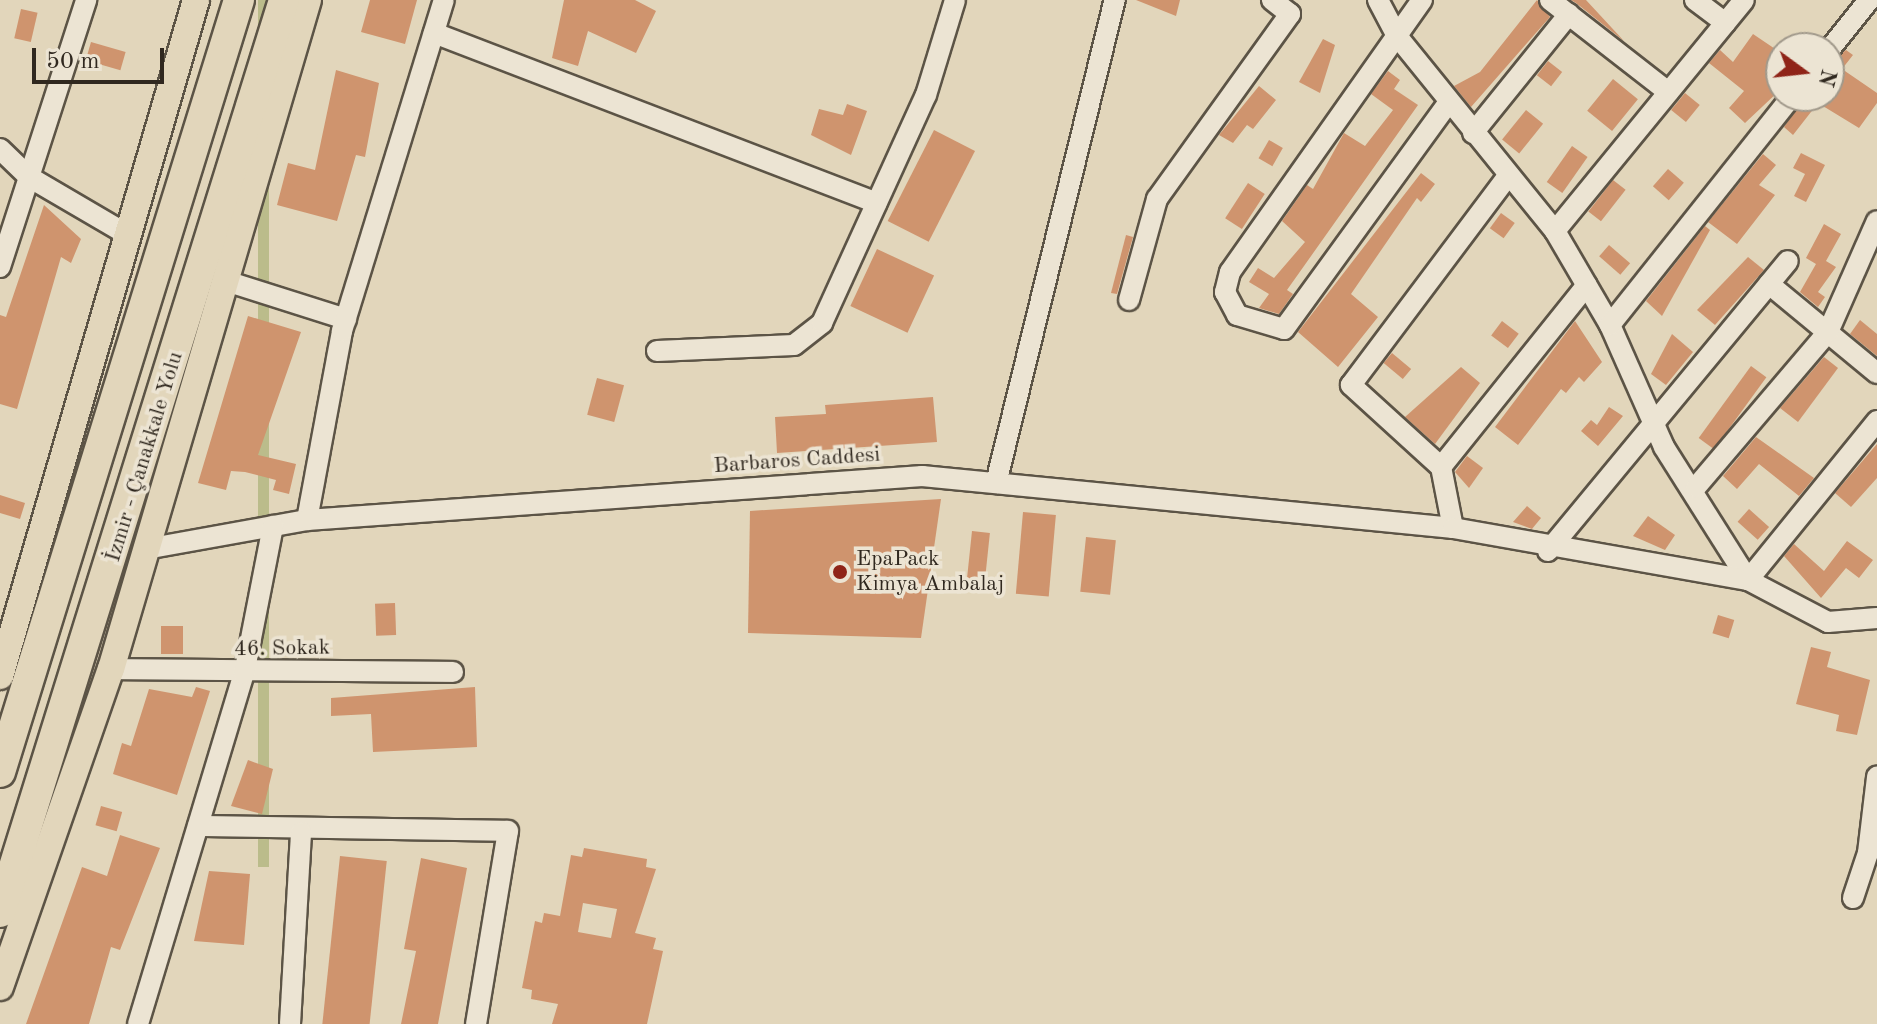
<!DOCTYPE html>
<html>
<head>
<meta charset="utf-8">
<style>
	body { margin:0 }
	#map { position:relative; width:1877px; height:1024px; overflow:hidden; background:#e2d6bb; font-family:"Old Standard TT",serif }
	div>[style] { position:absolute }
	[style*='--x'] { left:calc(var(--x)*1px); top:calc(var(--y)*1px); width:calc(var(--w)*1px); rotate:calc(var(--a)*1deg) }
	.green>* { inset:0; background:#bbbc8b; transform-origin:0 0 }
	.building>* { inset:0; background:#cf946e; transform-origin:0 0 }
	.roads { filter:drop-shadow(2px 0 #5c5446) drop-shadow(-2px 0 #5c5446) drop-shadow(0 2px #5c5446) drop-shadow(0 -2px #5c5446) }
	.minor>* { height:20px; margin:-10px; padding:0 10px; transform-origin:10px; border-radius:10px; background:#ece4d3 }
	.major>* { height:26px; margin:-13px; padding:0 13px; transform-origin:13px; border-radius:13px; background:#e2d6bb }
	.highway>* { height:30px; margin:-15px; padding:0 15px; transform-origin:15px; border-radius:15px; background:#e2d6bb }
	.dots>* { width:22px; height:22px; translate:-50% -50%; box-sizing:border-box; border:4px solid #ece4d3; border-radius:50% }
	span { translate:-50% -50%; white-space:nowrap; text-align:center; line-height:1.15; -webkit-text-stroke:7px #ece4d3; paint-order:stroke }
	.street-label { font-size:22px; color:#30281f }
	.poi-label { font-size:22px; color:#30281f }
	.left { translate:0 -50%; text-align:left }
	.north { position:absolute; left:1765px; top:32px; width:80px; height:80px; box-sizing:border-box; background:#ece4d3; border:2px solid #a1998b; border-radius:50%; rotate:105deg; font-size:22px; font-weight:700; line-height:32px; text-align:center; color:#30281f }
	.north::after { content:''; display:block; margin:auto; width:28px; height:36px; background:#8f2418; clip-path:polygon(50% 0,100% 100%,50% 72%,0 100%) }
	.scale { position:absolute; left:32px; top:48px; width:132px; height:36px; box-sizing:border-box; border:4px solid #30281f; border-top:0; padding-left:10px; font-size:24px; line-height:28px; white-space:nowrap; color:#30281f; -webkit-text-stroke:6px #ece4d3; paint-order:stroke }
</style>
</head>
<body>
<div id="map">
	<div class="green">
		<i style="left:258px;top:0;width:11px;height:867px"></i>
	</div>
	<div class="building">
		<i style="clip-path:polygon(370px 0,417px 0,405px 44px,361px 32px)"></i>
		<i style="clip-path:polygon(564px 0,635px 0,656px 11px,636px 53px,588px 31px,578px 66px,552px 58px)"></i>
		<i style="clip-path:polygon(1136px 0,1180px 0,1176px 16px)"></i>
		<i style="clip-path:polygon(1537px 0,1550px 17px,1471px 107px,1454px 86px,1480px 72px)"></i>
		<i style="clip-path:polygon(1571px 0,1586px 0,1624px 41px,1576px 3px)"></i>
		<i style="left:21px;top:9px;width:17px;height:30px;rotate:13deg"></i>
		<i style="clip-path:polygon(1753px 34px,1781px 53px,1781px 89px,1745px 123px,1729px 108px,1744px 91px,1709px 63px,1720px 50px,1733px 62px)"></i>
		<i style="clip-path:polygon(1323px 39px,1335px 45px,1320px 93px,1299px 82px)"></i>
		<i style="left:91px;top:42px;width:36px;height:19px;rotate:16deg"></i>
		<i style="clip-path:polygon(1846px 50px,1853px 55px,1842px 69px,1877px 93px,1877px 103px,1859px 128px,1818px 103px,1793px 135px,1784px 127px,1805px 96px,1829px 96px,1829px 63px)"></i>
		<i style="left:1548px;top:61px;width:18px;height:18px;rotate:38deg"></i>
		<i style="clip-path:polygon(336px 70px,379px 83px,365px 157px,356px 155px,337px 221px,277px 205px,288px 163px,315px 170px)"></i>
		<i style="clip-path:polygon(1388px 71px,1400px 80px,1394px 89px,1418px 105px,1287px 290px,1293px 294px,1279px 314px,1259px 308px,1269px 294px,1249px 282px,1258px 268px,1274px 278px,1305px 242px,1282px 221px,1307px 185px,1313px 189px,1344px 133px,1365px 146px,1393px 110px,1371px 94px)"></i>
		<i style="left:1613px;top:79px;width:32px;height:41px;rotate:39deg"></i>
		<i style="clip-path:polygon(1259px 86px,1276px 100px,1253px 129px,1247px 125px,1233px 143px,1219px 135px)"></i>
		<i style="left:1685px;top:93px;width:19px;height:22px;rotate:39deg"></i>
		<i style="clip-path:polygon(847px 104px,867px 111px,851px 155px,811px 135px,819px 109px,843px 115px)"></i>
		<i style="left:1526px;top:110px;width:22px;height:38px;rotate:39deg"></i>
		<i style="left:934px;top:130px;width:46px;height:102px;rotate:27deg"></i>
		<i style="left:1269px;top:140px;width:16px;height:21px;rotate:30deg"></i>
		<i style="left:1572px;top:146px;width:19px;height:44px;rotate:35deg"></i>
		<i style="clip-path:polygon(1801px 153px,1825px 165px,1806px 202px,1794px 196px,1805px 174px,1793px 168px)"></i>
		<i style="clip-path:polygon(1763px 154px,1776px 165px,1759px 185px,1775px 195px,1737px 244px,1708px 222px)"></i>
		<i style="left:1668px;top:169px;width:21px;height:23px;rotate:41deg"></i>
		<i style="clip-path:polygon(1421px 173px,1435px 184px,1421px 202px,1417px 198px,1351px 294px,1378px 317px,1338px 367px,1298px 332px)"></i>
		<i style="left:1613px;top:180px;width:16px;height:40px;rotate:38deg"></i>
		<i style="left:1248px;top:183px;width:20px;height:42px;rotate:33deg"></i>
		<i style="clip-path:polygon(44px 205px,81px 239px,71px 263px,61px 257px,17px 409px,0 404px,0 315px,6px 317px)"></i>
		<i style="left:1501px;top:213px;width:17px;height:19px;rotate:36deg"></i>
		<i style="clip-path:polygon(1824px 224px,1841px 234px,1826px 261px,1836px 267px,1818px 292px,1825px 297px,1818px 307px,1800px 292px,1816px 264px,1806px 258px)"></i>
		<i style="clip-path:polygon(1705px 226px,1710px 230px,1662px 316px,1646px 301px)"></i>
		<i style="clip-path:polygon(1126px 235px,1133px 237px,1117px 294px,1111px 293px)"></i>
		<i style="left:1609px;top:245px;width:28px;height:15px;rotate:41deg"></i>
		<i style="left:877px;top:249px;width:63px;height:63px;rotate:25deg"></i>
		<i style="clip-path:polygon(1748px 257px,1764px 270px,1715px 325px,1697px 310px)"></i>
		<i style="clip-path:polygon(248px 316px,301px 332px,258px 455px,296px 464px,289px 494px,273px 490px,276px 480px,245px 472px,231px 471px,226px 490px,198px 483px)"></i>
		<i style="clip-path:polygon(1860px 320px,1877px 334px,1877px 356px,1850px 334px)"></i>
		<i style="left:1502px;top:321px;width:21px;height:18px;rotate:37deg"></i>
		<i style="clip-path:polygon(1575px 321px,1602px 362px,1584px 382px,1579px 377px,1566px 393px,1561px 389px,1518px 445px,1495px 427px)"></i>
		<i style="clip-path:polygon(1672px 334px,1693px 352px,1666px 385px,1651px 374px)"></i>
		<i style="left:1392px;top:353px;width:25px;height:13px;rotate:40deg"></i>
		<i style="clip-path:polygon(1824px 357px,1838px 368px,1798px 422px,1780px 408px)"></i>
		<i style="left:1751px;top:366px;width:19px;height:89px;rotate:36deg"></i>
		<i style="clip-path:polygon(1461px 367px,1480px 383px,1435px 444px,1405px 417px)"></i>
		<i style="left:597px;top:378px;width:28px;height:38px;rotate:15deg"></i>
		<i style="clip-path:polygon(933px 397px,937px 442px,777px 453px,775px 417px,826px 414px,825px 405px)"></i>
		<i style="clip-path:polygon(1609px 407px,1623px 416px,1598px 446px,1581px 431px,1591px 420px,1597px 425px)"></i>
		<i style="clip-path:polygon(1756px 437px,1814px 478px,1799px 496px,1759px 464px,1737px 489px,1723px 476px)"></i>
		<i style="clip-path:polygon(1877px 444px,1877px 478px,1851px 507px,1835px 493px)"></i>
		<i style="clip-path:polygon(1467px 456px,1483px 468px,1469px 488px,1455px 472px)"></i>
		<i style="clip-path:polygon(0 495px,25px 503px,20px 519px,0 513px)"></i>
		<i style="clip-path:polygon(941px 499px,921px 638px,748px 633px,750px 511px)"></i>
		<i style="clip-path:polygon(1527px 506px,1541px 518px,1532px 529px,1513px 522px)"></i>
		<i style="left:1749px;top:509px;width:27px;height:17px;rotate:42deg"></i>
		<i style="left:1023px;top:512px;width:33px;height:82px;rotate:5deg"></i>
		<i style="clip-path:polygon(1648px 516px,1675px 535px,1665px 550px,1633px 536px)"></i>
		<i style="left:972px;top:531px;width:18px;height:60px;rotate:6deg"></i>
		<i style="left:1086px;top:537px;width:30px;height:55px;rotate:6deg"></i>
		<i style="clip-path:polygon(1847px 541px,1873px 560px,1859px 578px,1846px 568px,1821px 598px,1784px 556px,1794px 544px,1824px 571px)"></i>
		<i style="left:395px;top:603px;width:32px;height:20px;rotate:88deg"></i>
		<i style="left:1718px;top:615px;width:17px;height:19px;rotate:17deg"></i>
		<i style="left:161px;top:626px;width:22px;height:28px"></i>
		<i style="clip-path:polygon(1811px 647px,1831px 652px,1827px 667px,1870px 680px,1857px 735px,1836px 731px,1839px 715px,1796px 704px)"></i>
		<i style="clip-path:polygon(196px 687px,210px 691px,177px 795px,113px 774px,122px 743px,131px 746px,149px 689px,192px 697px)"></i>
		<i style="clip-path:polygon(475px 687px,477px 747px,373px 752px,371px 714px,331px 716px,331px 698px)"></i>
		<i style="clip-path:polygon(248px 760px,273px 769px,262px 814px,231px 806px)"></i>
		<i style="left:101px;top:806px;width:22px;height:20px;rotate:16deg"></i>
		<i style="clip-path:polygon(120px 835px,160px 848px,120px 950px,111px 947px,89px 1024px,26px 1024px,82px 867px,107px 876px)"></i>
		<i style="clip-path:polygon(evenodd,584px 848px,647px 859px,646px 867px,656px 869px,635px 933px,656px 938px,653px 949px,663px 951px,647px 1024px,552px 1024px,558px 1004px,531px 999px,532px 990px,522px 988px,535px 921px,542px 923px,544px 913px,560px 916px,571px 855px,582px 857px,584px 848px,583px 903px,617px 909px,611px 938px,578px 932px,583px 903px)"></i>
		<i style="left:340px;top:856px;width:47px;height:169px;rotate:6deg"></i>
		<i style="clip-path:polygon(421px 858px,467px 868px,438px 1024px,401px 1024px,416px 951px,404px 949px)"></i>
		<i style="clip-path:polygon(209px 871px,250px 874px,244px 945px,194px 941px)"></i>
	</div>
	<div class="roads">
		<div class="minor">
			<i style="--x:1378;--y:0;--w:41;--a:62.2"></i>
			<i style="--x:1397;--y:36;--w:251;--a:51"></i>
			<i style="--x:1555;--y:231;--w:109;--a:59.7"></i>
			<i style="--x:1610;--y:325;--w:133;--a:66.1"></i>
			<i style="--x:1664;--y:447;--w:157;--a:57.7"></i>
			<i style="--x:1422;--y:0;--w:333;--a:125.2"></i>
			<i style="--x:1230;--y:272;--w:21;--a:104"></i>
			<i style="--x:1225;--y:292;--w:26;--a:62"></i>
			<i style="--x:1237;--y:315;--w:49;--a:16.6"></i>
			<i style="--x:1284;--y:329;--w:281;--a:-54"></i>
			<i style="--x:1550;--y:0;--w:150;--a:37.9"></i>
			<i style="--x:1695;--y:0;--w:38;--a:37"></i>
			<i style="--x:434;--y:33;--w:474;--a:21"></i>
			<i style="--x:1829;--y:50;--w:64;--a:-51.3"></i>
			<i style="--x:1473;--y:133;--w:153;--a:-51.1"></i>
			<i style="--x:0;--y:149;--w:40;--a:44"></i>
			<i style="--x:29;--y:177;--w:117;--a:30.3"></i>
			<i style="--x:1555;--y:231;--w:298;--a:-50.7"></i>
			<i style="--x:0;--y:267;--w:281;--a:-72.1"></i>
			<i style="--x:226;--y:281;--w:126;--a:17.6"></i>
			<i style="--x:1769;--y:284;--w:140;--a:39.5"></i>
			<i style="--x:1129;--y:300;--w:105;--a:-74.5"></i>
			<i style="--x:1157;--y:199;--w:228;--a:-54.3"></i>
			<i style="--x:1290;--y:14;--w:23;--a:-142"></i>
			<i style="--x:1610;--y:325;--w:293;--a:-51.5"></i>
			<i style="--x:657;--y:351;--w:137;--a:-2.5"></i>
			<i style="--x:794;--y:345;--w:36;--a:-38"></i>
			<i style="--x:822;--y:323;--w:251;--a:-65.5"></i>
			<i style="--x:926;--y:95;--w:99;--a:-73"></i>
			<i style="--x:1441;--y:467;--w:233;--a:-51.3"></i>
			<i style="--x:996;--y:483;--w:497;--a:-76.2"></i>
			<i style="--x:1696;--y:487;--w:204;--a:-49.6"></i>
			<i style="--x:1828;--y:332;--w:121;--a:-66.2"></i>
			<i style="--x:307;--y:520;--w:192;--a:-79.5"></i>
			<i style="--x:342;--y:331;--w:346;--a:-72.9"></i>
			<i style="--x:1453;--y:528;--w:62;--a:-101.1"></i>
			<i style="--x:1441;--y:467;--w:122;--a:-137.7"></i>
			<i style="--x:1351;--y:385;--w:261;--a:-53.1"></i>
			<i style="--x:146;--y:549;--w:164;--a:-10.2"></i>
			<i style="--x:307;--y:520;--w:617;--a:-4.09"></i>
			<i style="--x:922;--y:476;--w:534;--a:5.59"></i>
			<i style="--x:1453;--y:528;--w:300;--a:10"></i>
			<i style="--x:1748;--y:580;--w:90;--a:27.7"></i>
			<i style="--x:1828;--y:622;--w:49;--a:-4.7"></i>
			<i style="--x:1548;--y:551;--w:376;--a:-50.4"></i>
			<i style="--x:1748;--y:580;--w:205;--a:-50.9"></i>
			<i style="--x:111;--y:669;--w:342;--a:0.5"></i>
			<i style="--x:198;--y:826;--w:310;--a:0.9"></i>
			<i style="--x:508;--y:831;--w:196;--a:99.4"></i>
			<i style="--x:1853;--y:898;--w:47;--a:-71.6"></i>
			<i style="--x:1868;--y:853;--w:77;--a:-83.2"></i>
			<i style="--x:138;--y:1024;--w:366;--a:-73.2"></i>
			<i style="--x:244;--y:674;--w:151;--a:-78.9"></i>
			<i style="--x:290;--y:1024;--w:192;--a:-86.7"></i>
		</div>
		<div class="major">
			<i style="--x:0;--y:676;--w:704;--a:-73.83"></i>
			<i style="--x:0;--y:987;--w:337;--a:-70.8"></i>
			<i style="--x:111;--y:669;--w:697;--a:-73.59"></i>
		</div>
		<div class="highway">
			<i style="--x:0;--y:772;--w:808;--a:-72.8"></i>
			<i style="--x:0;--y:912;--w:955;--a:-72.7"></i>
		</div>
	</div>
	<div class="dots">
		<i style="left:840px;top:572px;background:#8f2418"></i>
	</div>
	<div class="street-label">
		<span style="left:145px;top:457px;rotate:-73deg">İzmir - Çanakkale Yolu</span>
		<span style="left:797px;top:461px;rotate:-4deg">Barbaros Caddesi</span>
		<span style="left:282px;top:649px;rotate:-1deg">46. Sokak</span>
	</div>
	<div class="poi-label">
		<span class="left" style="left:856px;top:572px">EpaPack<br>Kimya Ambalaj</span>
	</div>
	<div class="north">N</div>
	<div class="scale">50 m</div>
</div>
</body>
</html>
